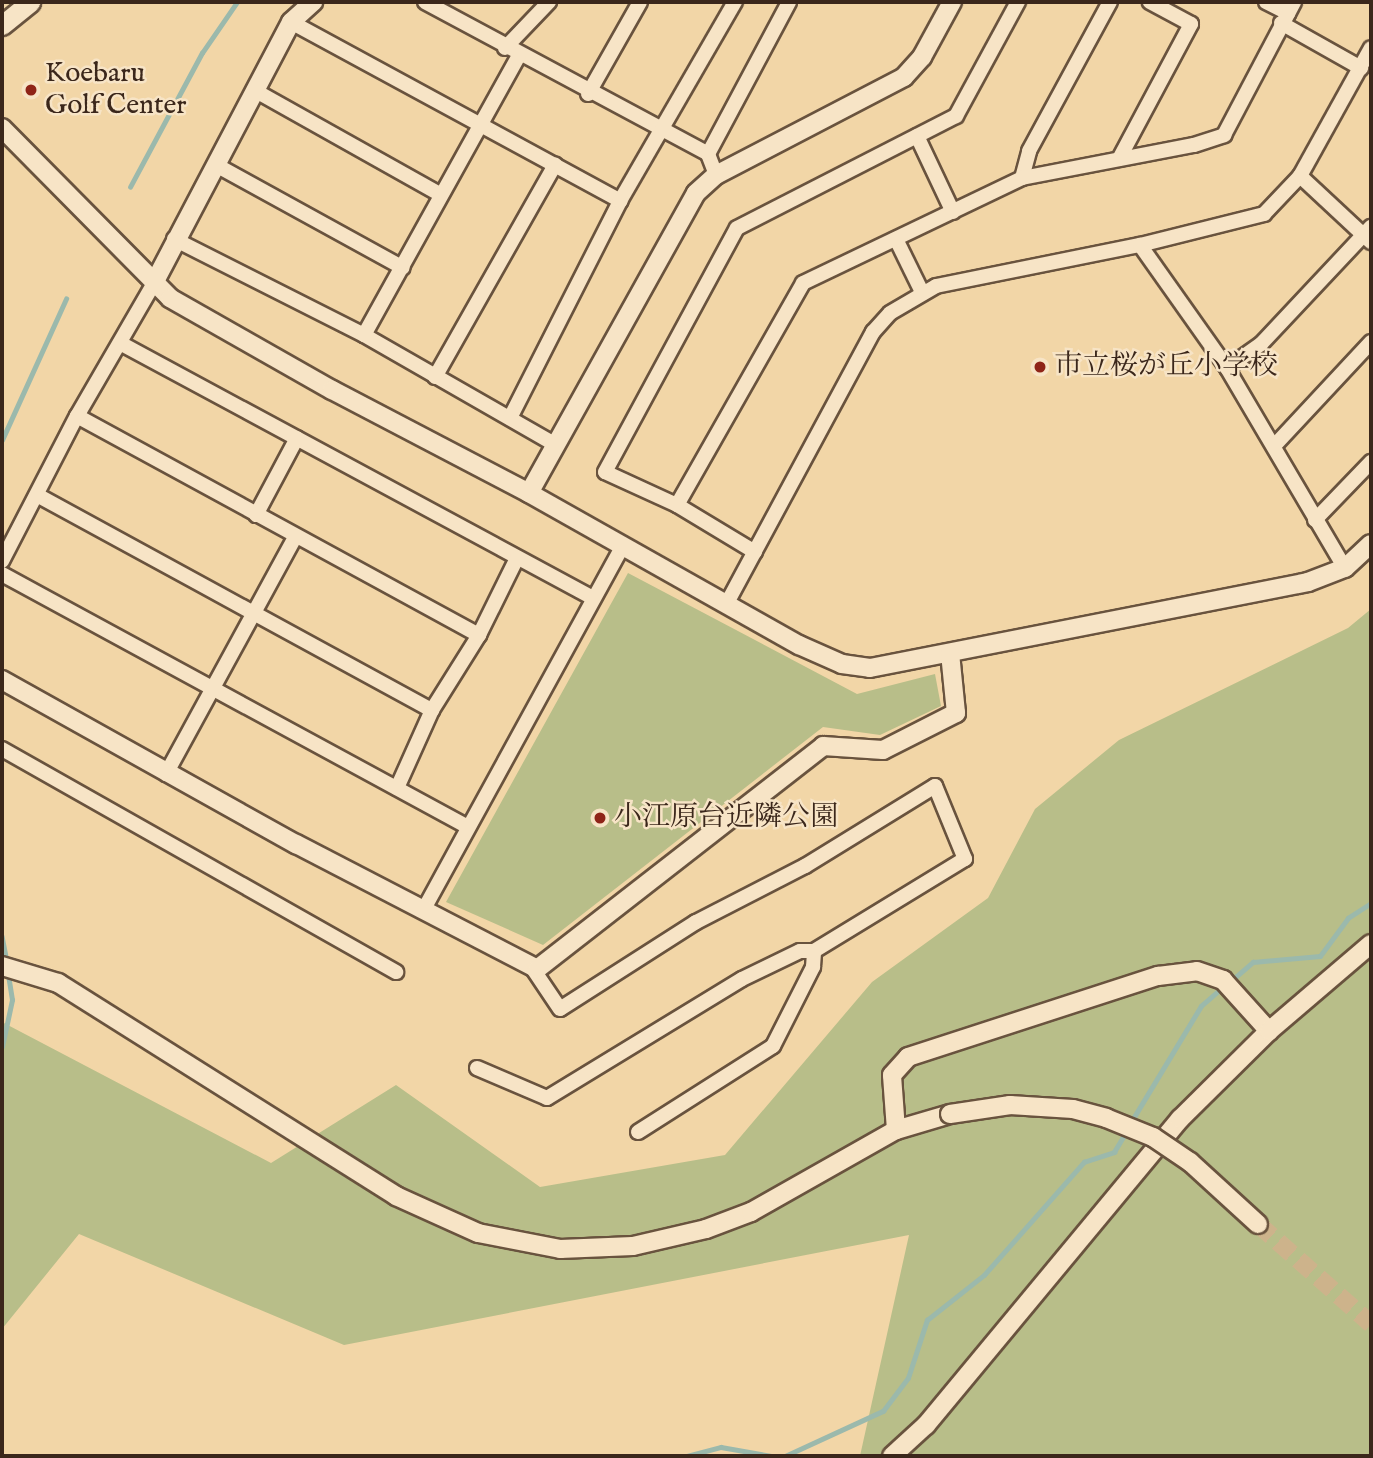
<!DOCTYPE html>
<html>
<head>
<meta charset="utf-8">
<style>
	body { margin:0 }
	#map { position:relative; width:1373px; height:1458px; overflow:hidden; background:#f2d6a7; font-family:"IM FELL English","Noto Serif JP",serif }
	div>[style] { position:absolute }
	[style*='--x'] { left:calc(var(--x)*1px); top:calc(var(--y)*1px); width:calc(var(--w)*1px); rotate:calc(var(--a)*1deg) }
	.green>* { inset:0; background:#b8be89 }
	.stream>* { height:4.5px; margin:-2.25px; padding:0 2.25px; transform-origin:2.25px; border-radius:2.25px; background:#9bb9ac }
	.tertiary-tunnel>* { height:18px; margin-top:-9px; transform-origin:0; background:repeating-linear-gradient(90deg,#cdb38b 0 18px,transparent 0 27px) }
	.roads { filter:drop-shadow(2px 0 #69533e) drop-shadow(-2px 0 #69533e) drop-shadow(0 2px #69533e) drop-shadow(0 -2px #69533e) }
	.minor>* { height:14px; margin:-7px; padding:0 7px; transform-origin:7px; border-radius:7px; background:#f7e4c6 }
	.tertiary>* { height:18px; margin:-9px; padding:0 9px; transform-origin:9px; border-radius:9px; background:#f7e4c6 }
	.secondary>* { height:19px; margin:-9.5px; padding:0 9.5px; transform-origin:9.5px; border-radius:9.5px; background:#f7e4c6 }
	.bridges { filter:drop-shadow(2px 0 #69533e) drop-shadow(-2px 0 #69533e) drop-shadow(0 2px #69533e) drop-shadow(0 -2px #69533e) }
	.tertiary-bridge>* { height:18px; margin:-9px; padding:0 9px; transform-origin:9px; border-radius:9px; background:#f7e4c6 }
	.dots>* { width:19px; height:19px; translate:-50% -50%; box-sizing:border-box; border:4px solid #f7e4c6; border-radius:50% }
	span { translate:-50% -50%; white-space:nowrap; text-align:center; line-height:1.15; -webkit-text-stroke:5px #f7e4c6; paint-order:stroke }
	.poi-label { font-size:28px; color:#3b271b }
	.left { translate:0 -50%; text-align:left }
	.frame { position:absolute; inset:0; border:4px solid #3b271b; pointer-events:none }
</style>
</head>
<body>
<div id="map">
	<div class="green">
		<i style="clip-path:polygon(628px 573px,857px 694px,935px 674px,941px 706px,880px 735px,823px 727px,543px 945px,446px 902px)"></i>
		<i style="clip-path:polygon(1371px 609px,1371px 1456px,860px 1456px,909px 1235px,344px 1345px,79px 1234px,2px 1329px,2px 1022px,271px 1163px,396px 1085px,540px 1187px,725px 1155px,872px 982px,988px 898px,1035px 809px,1119px 740px,1348px 628px)"></i>
	</div>
	<div class="stream">
		<i style="--x:130;--y:187;--w:152;--a:-61.8"></i>
		<i style="--x:202;--y:53;--w:62;--a:-55.5"></i>
		<i style="--x:2;--y:440;--w:155;--a:-65.6"></i>
		<i style="--x:2;--y:936;--w:26;--a:79"></i>
		<i style="--x:1231;--y:981;--w:29;--a:-41"></i>
		<i style="--x:1253;--y:962;--w:67;--a:-5.1"></i>
		<i style="--x:1320;--y:956;--w:47;--a:-53.6"></i>
		<i style="--x:1348;--y:918;--w:27;--a:-33"></i>
		<i style="--x:2;--y:1047;--w:48;--a:-78"></i>
		<i style="--x:12;--y:1000;--w:26;--a:-99"></i>
		<i style="--x:1131;--y:1122;--w:135;--a:-58.9"></i>
		<i style="--x:1201;--y:1006;--w:30;--a:-41"></i>
		<i style="--x:687;--y:1456;--w:35;--a:-15"></i>
		<i style="--x:721;--y:1447;--w:52;--a:10"></i>
		<i style="--x:785;--y:1456;--w:108;--a:-24.7"></i>
		<i style="--x:883;--y:1411;--w:41;--a:-52.9"></i>
		<i style="--x:908;--y:1378;--w:61;--a:-71.9"></i>
		<i style="--x:927;--y:1320;--w:73;--a:-38.3"></i>
		<i style="--x:984;--y:1275;--w:151;--a:-48.5"></i>
		<i style="--x:1084;--y:1162;--w:32;--a:-18"></i>
		<i style="--x:1114;--y:1152;--w:26;--a:-59"></i>
	</div>
	<div class="tertiary-tunnel">
		<i style="--x:1258;--y:1224;--w:151;--a:41.5"></i>
	</div>
	<div class="roads">
		<div class="minor">
			<i style="--x:425;--y:2;--w:321;--a:28.2"></i>
			<i style="--x:708;--y:154;--w:22;--a:69"></i>
			<i style="--x:1266;--y:2;--w:25;--a:27"></i>
			<i style="--x:291;--y:22;--w:375;--a:28.5"></i>
			<i style="--x:1281;--y:23;--w:92;--a:29.4"></i>
			<i style="--x:505;--y:48;--w:64;--a:-46.3"></i>
			<i style="--x:254;--y:90;--w:214;--a:29.3"></i>
			<i style="--x:588;--y:94;--w:106;--a:-60.5"></i>
			<i style="--x:917;--y:136;--w:84;--a:64.7"></i>
			<i style="--x:708;--y:154;--w:172;--a:-61.9"></i>
			<i style="--x:1119;--y:159;--w:153;--a:-61.9"></i>
			<i style="--x:1191;--y:24;--w:47;--a:-151.8"></i>
			<i style="--x:216;--y:165;--w:213;--a:28.8"></i>
			<i style="--x:1300;--y:176;--w:97;--a:42.9"></i>
			<i style="--x:1022;--y:178;--w:28;--a:-75"></i>
			<i style="--x:1029;--y:151;--w:170;--a:-61.5"></i>
			<i style="--x:174;--y:239;--w:213;--a:26.8"></i>
			<i style="--x:364;--y:335;--w:219;--a:29.8"></i>
			<i style="--x:896;--y:239;--w:59;--a:63.9"></i>
			<i style="--x:1140;--y:245;--w:151;--a:54.7"></i>
			<i style="--x:1227;--y:368;--w:232;--a:59.5"></i>
			<i style="--x:364;--y:335;--w:320;--a:-61"></i>
			<i style="--x:120;--y:343;--w:537;--a:28.33"></i>
			<i style="--x:1227;--y:368;--w:42;--a:-35.2"></i>
			<i style="--x:1261;--y:344;--w:161;--a:-46.8"></i>
			<i style="--x:435;--y:377;--w:244;--a:-60.5"></i>
			<i style="--x:77;--y:416;--w:458;--a:28.6"></i>
			<i style="--x:510;--y:418;--w:243;--a:-63.1"></i>
			<i style="--x:620;--y:201;--w:230;--a:-60"></i>
			<i style="--x:1275;--y:445;--w:141;--a:-47"></i>
			<i style="--x:37;--y:495;--w:450;--a:28.6"></i>
			<i style="--x:677;--y:505;--w:255;--a:-60.4"></i>
			<i style="--x:803;--y:283;--w:243;--a:-25.6"></i>
			<i style="--x:1022;--y:178;--w:175;--a:-10.9"></i>
			<i style="--x:1194;--y:145;--w:32;--a:-18"></i>
			<i style="--x:1224;--y:135;--w:150;--a:-62.2"></i>
			<i style="--x:256;--y:515;--w:87;--a:-62"></i>
			<i style="--x:1315;--y:520;--w:81;--a:-46"></i>
			<i style="--x:755;--y:552;--w:91;--a:-148.9"></i>
			<i style="--x:677;--y:505;--w:79;--a:-155.4"></i>
			<i style="--x:605;--y:472;--w:277;--a:-61.6"></i>
			<i style="--x:737;--y:228;--w:246;--a:-27.1"></i>
			<i style="--x:956;--y:116;--w:130;--a:-61.5"></i>
			<i style="--x:2;--y:561;--w:163;--a:-62.7"></i>
			<i style="--x:77;--y:416;--w:154;--a:-59.9"></i>
			<i style="--x:2;--y:574;--w:530;--a:28.5"></i>
			<i style="--x:727;--y:603;--w:308;--a:-61.7"></i>
			<i style="--x:873;--y:332;--w:25;--a:-48"></i>
			<i style="--x:890;--y:313;--w:53;--a:-30.4"></i>
			<i style="--x:936;--y:286;--w:208;--a:-11.4"></i>
			<i style="--x:1140;--y:245;--w:128;--a:-14"></i>
			<i style="--x:1264;--y:214;--w:52;--a:-46.5"></i>
			<i style="--x:1300;--y:176;--w:146;--a:-61"></i>
			<i style="--x:2;--y:749;--w:453;--a:29.5"></i>
			<i style="--x:166;--y:774;--w:270;--a:-61.4"></i>
			<i style="--x:397;--y:788;--w:85;--a:-65.8"></i>
			<i style="--x:432;--y:710;--w:89;--a:-57.9"></i>
			<i style="--x:479;--y:635;--w:86;--a:-63.7"></i>
			<i style="--x:424;--y:909;--w:415;--a:-61.3"></i>
			<i style="--x:477;--y:1068;--w:76;--a:23.2"></i>
			<i style="--x:547;--y:1098;--w:228;--a:-31.4"></i>
			<i style="--x:742;--y:979;--w:64;--a:-25.8"></i>
			<i style="--x:800;--y:951;--w:14;--a:0"></i>
			<i style="--x:814;--y:951;--w:177;--a:-31.4"></i>
			<i style="--x:965;--y:859;--w:79;--a:-112.3"></i>
			<i style="--x:935;--y:786;--w:153;--a:148.4"></i>
			<i style="--x:805;--y:866;--w:123;--a:152.8"></i>
			<i style="--x:696;--y:922;--w:161;--a:147.4"></i>
			<i style="--x:560;--y:1009;--w:48;--a:-124"></i>
			<i style="--x:638;--y:1132;--w:160;--a:-32.5"></i>
			<i style="--x:773;--y:1046;--w:89;--a:-63.1"></i>
			<i style="--x:813;--y:967;--w:16;--a:-86"></i>
		</div>
		<div class="tertiary">
			<i style="--x:2;--y:128;--w:239;--a:45.3"></i>
			<i style="--x:170;--y:298;--w:186;--a:29.6"></i>
			<i style="--x:332;--y:390;--w:222;--a:27.6"></i>
			<i style="--x:529;--y:493;--w:310;--a:29.4"></i>
			<i style="--x:799;--y:645;--w:47;--a:23.8"></i>
			<i style="--x:842;--y:664;--w:28;--a:8"></i>
			<i style="--x:870;--y:668;--w:446;--a:-11.1"></i>
			<i style="--x:1308;--y:582;--w:40;--a:-21"></i>
			<i style="--x:1345;--y:568;--w:35;--a:-43"></i>
			<i style="--x:154;--y:283;--w:295;--a:-62.3"></i>
			<i style="--x:291;--y:22;--w:30;--a:-42"></i>
			<i style="--x:529;--y:493;--w:343;--a:-60.9"></i>
			<i style="--x:696;--y:193;--w:27;--a:-42"></i>
			<i style="--x:716;--y:175;--w:212;--a:-27.5"></i>
			<i style="--x:904;--y:77;--w:27;--a:-48"></i>
			<i style="--x:922;--y:57;--w:63;--a:-61.4"></i>
			<i style="--x:2;--y:680;--w:337;--a:29.2"></i>
			<i style="--x:296;--y:844;--w:271;--a:27.4"></i>
			<i style="--x:537;--y:969;--w:363;--a:-37.9"></i>
			<i style="--x:823;--y:746;--w:60;--a:3.8"></i>
			<i style="--x:883;--y:750;--w:82;--a:-26.9"></i>
			<i style="--x:956;--y:713;--w:60;--a:-95.7"></i>
			<i style="--x:2;--y:966;--w:59;--a:16.9"></i>
			<i style="--x:58;--y:983;--w:400;--a:32.2"></i>
			<i style="--x:396;--y:1196;--w:90;--a:24.3"></i>
			<i style="--x:478;--y:1233;--w:84;--a:11"></i>
			<i style="--x:560;--y:1249;--w:73;--a:-2.4"></i>
			<i style="--x:633;--y:1246;--w:75;--a:-13.1"></i>
			<i style="--x:706;--y:1229;--w:48;--a:-20.7"></i>
			<i style="--x:751;--y:1212;--w:167;--a:-29.5"></i>
			<i style="--x:896;--y:1130;--w:56;--a:-16.5"></i>
			<i style="--x:896;--y:1130;--w:55;--a:-94.2"></i>
			<i style="--x:892;--y:1075;--w:24;--a:-48"></i>
			<i style="--x:908;--y:1057;--w:263;--a:-18"></i>
			<i style="--x:1158;--y:976;--w:39;--a:-7"></i>
			<i style="--x:1197;--y:971;--w:28;--a:19"></i>
			<i style="--x:1223;--y:980;--w:69;--a:48"></i>
			<i style="--x:892;--y:1456;--w:46;--a:-42.4"></i>
			<i style="--x:926;--y:1425;--w:398;--a:-50.3"></i>
			<i style="--x:1180;--y:1119;--w:125;--a:-44.7"></i>
			<i style="--x:1269;--y:1031;--w:134;--a:-40.5"></i>
		</div>
		<div class="secondary">
			<i style="--x:2;--y:25;--w:36;--a:-39"></i>
		</div>
	</div>
	<div class="bridges">
		<div class="tertiary-bridge">
			<i style="--x:950;--y:1114;--w:61;--a:-8.5"></i>
			<i style="--x:1010;--y:1105;--w:63;--a:3.6"></i>
			<i style="--x:1073;--y:1109;--w:34;--a:15"></i>
			<i style="--x:1106;--y:1118;--w:51;--a:22"></i>
			<i style="--x:1153;--y:1137;--w:45;--a:34"></i>
			<i style="--x:1190;--y:1162;--w:92;--a:42.4"></i>
		</div>
	</div>
	<div class="dots">
		<i style="left:31px;top:90px;background:#8f2418"></i>
		<i style="left:1040px;top:367px;background:#8f2418"></i>
		<i style="left:600px;top:818px;background:#8f2418"></i>
	</div>
	<div class="poi-label">
		<span class="left" style="left:45px;top:90px">Koebaru<br>Golf Center</span>
		<span class="left" style="left:1054px;top:367px">市立桜が丘小学校</span>
		<span class="left" style="left:614px;top:818px">小江原台近隣公園</span>
	</div>
	<div class="frame"></div>
</div>
</body>
</html>
